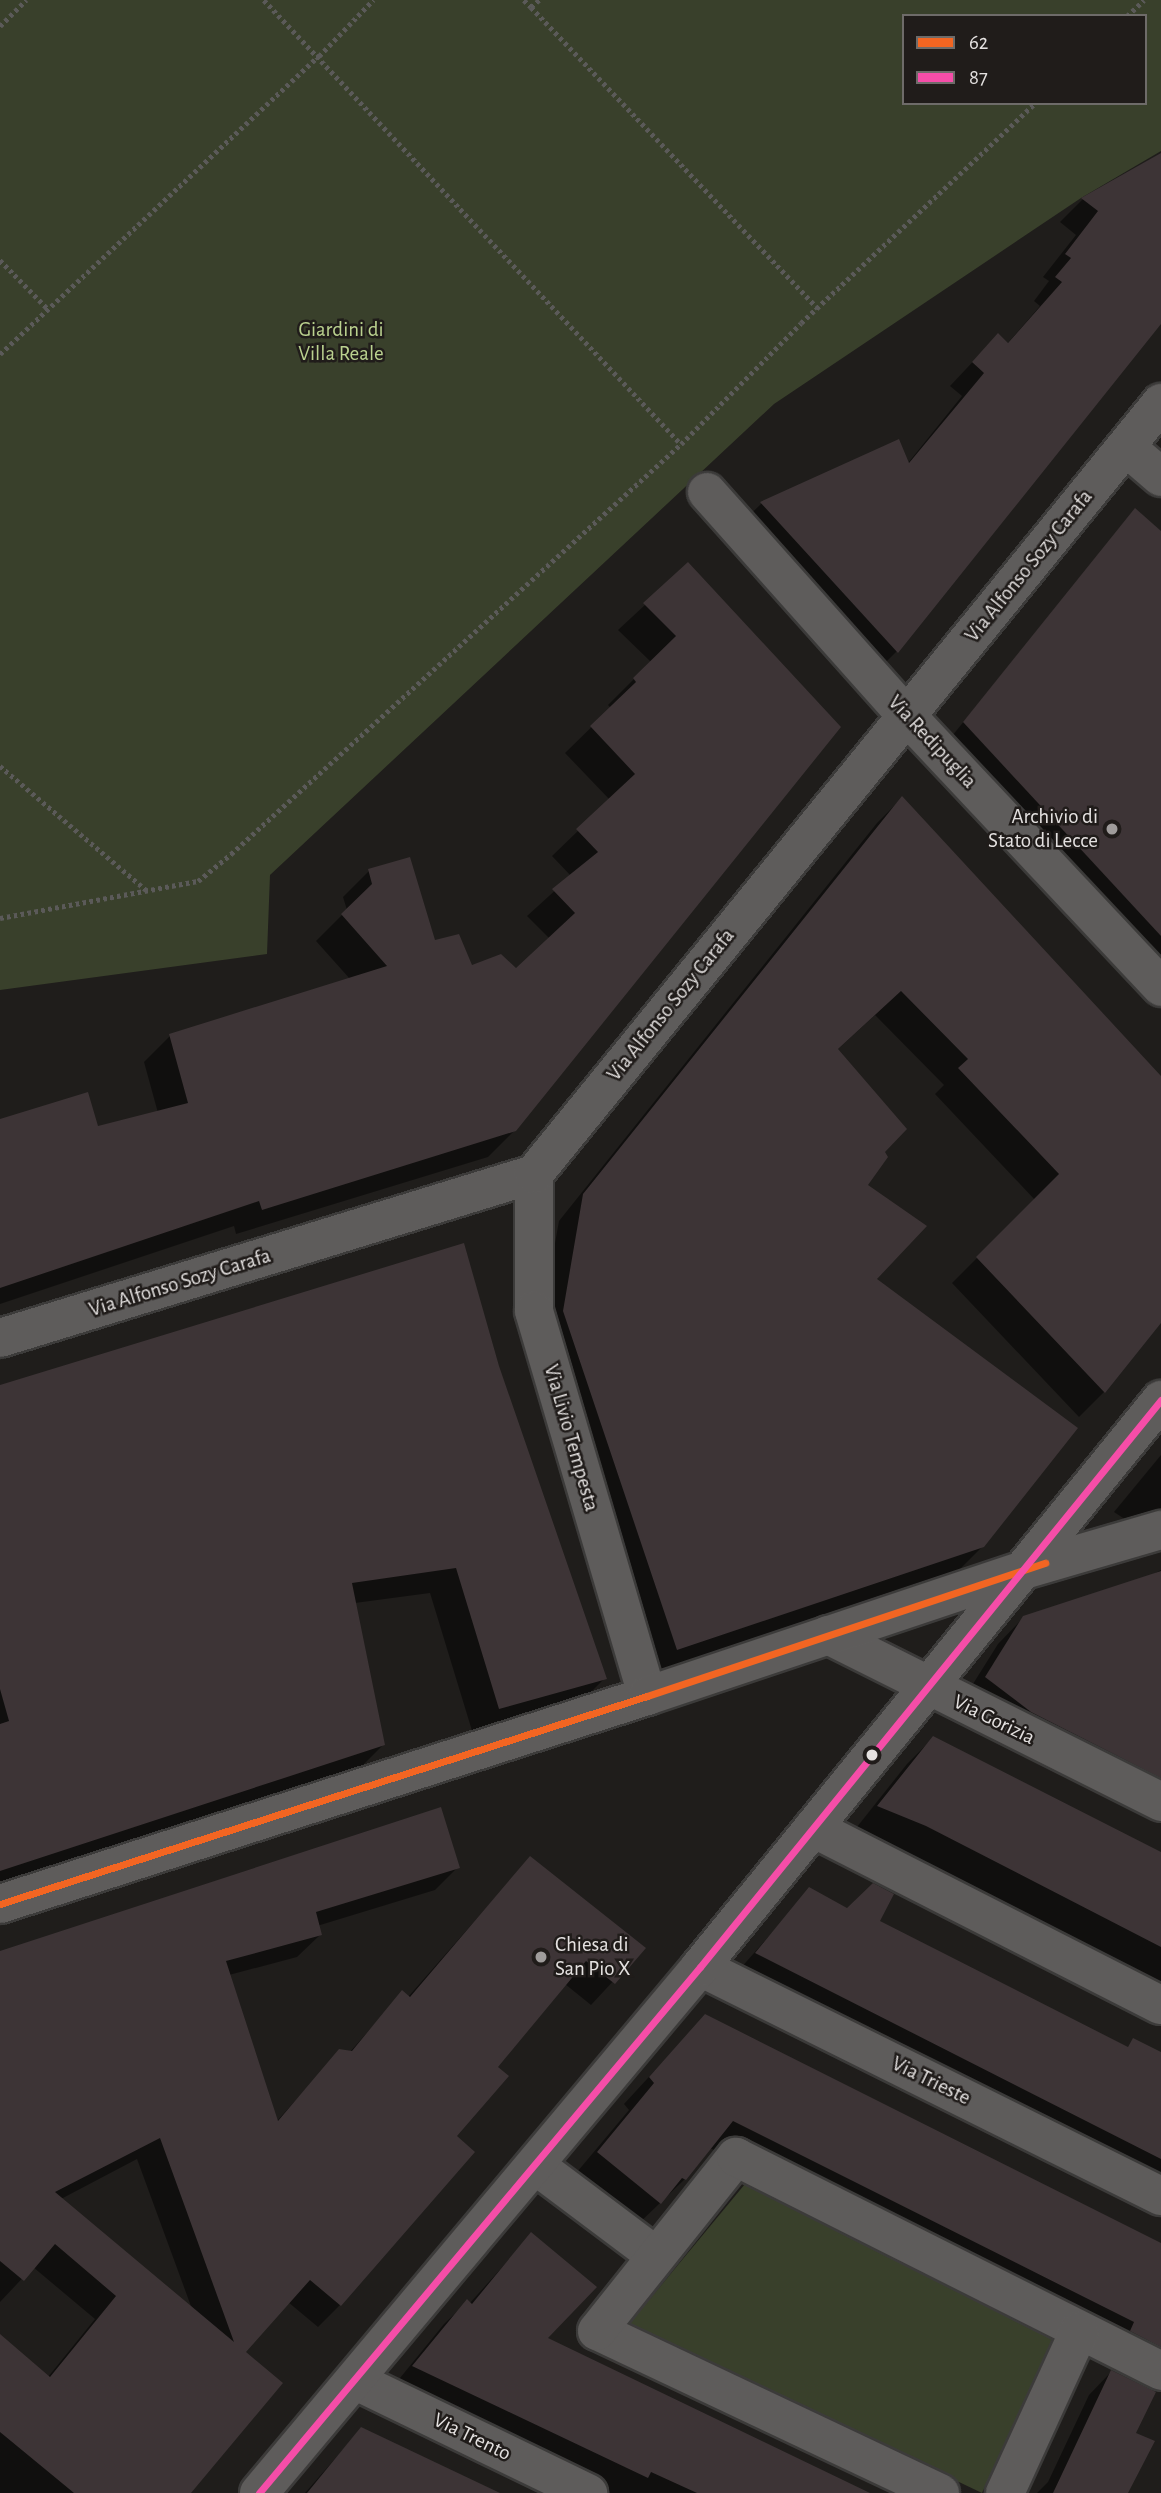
<!DOCTYPE html>
<html>
<head>
<meta charset="utf-8">
<style>
	body { margin:0 }
	#map { position:relative; width:1161px; height:2493px; overflow:hidden; background:#1f1d1b; font-family:"Alegreya Sans",sans-serif }
	div>[style] { position:absolute }
	[style*='--x'] { left:calc(var(--x)*1px); top:calc(var(--y)*1px); width:calc(var(--w)*1px); rotate:calc(var(--a)*1deg) }
	.green>* { inset:0; background:#39402b }
	.shadow>* { inset:0; background:#0007 }
	.building>* { inset:0; background:#3d3436 }
	.path>* { height:4.5px; margin-top:-2.25px; transform-origin:0; background:repeating-linear-gradient(90deg,#5b5a59 0 3.5px,transparent 0 7px) }
	.roads { filter:drop-shadow(2px 0 #3c3b3a) drop-shadow(-2px 0 #3c3b3a) drop-shadow(0 2px #3c3b3a) drop-shadow(0 -2px #3c3b3a) }
	.minor>* { height:38px; margin:-19px; padding:0 19px; transform-origin:19px; border-radius:19px; background:#5e5c5b }
	.bus-1>* { height:7px; margin:-3.5px; padding:0 3.5px; transform-origin:3.5px; border-radius:3.5px; background:#f26522 }
	.bus-2>* { height:7px; margin:-3.5px; padding:0 3.5px; transform-origin:3.5px; border-radius:3.5px; background:#f54da8 }
	.dots>* { width:19px; height:19px; translate:-50% -50%; box-sizing:border-box; border:4px solid #201c1a; border-radius:50% }
	span { translate:-50% -50%; white-space:nowrap; text-align:center; line-height:1.15; -webkit-text-stroke:5px #201c1a; paint-order:stroke }
	.park-label { font-size:21px; color:#bad18f }
	.street-label { font-size:21px; color:#e4e1e0 }
	.poi-label { font-size:21px; color:#e4e1e0 }
	.right { translate:-100% -50%; text-align:right }
	.left { translate:0 -50%; text-align:left }
	.legend { position:absolute; left:902px; top:14px; width:245px; height:91px; box-sizing:border-box; background:#201c1a; border:2px solid #6e6b69; margin:0; padding:9px 12px; list-style:none; font-size:21px; color:#e4e1e0 }
	.legend li { display:flex; align-items:center; gap:14px; height:35px }
	.legend b { width:35px; border:2px solid #6e6b69 }
</style>
</head>
<body>
<div id="map">
	<div class="green">
		<i style="clip-path:polygon(evenodd,0 0,1161px 0,1161px 151px,1081px 198px,774px 404px,270px 875px,267px 954px,0 990px,0 0,904px 16px,1145px 16px,1145px 103px,904px 103px,904px 16px)"></i>
		<i style="clip-path:polygon(745px 2184px,1054px 2339px,982px 2493px,629px 2324px)"></i>
	</div>
	<div class="shadow">
		<i style="clip-path:polygon(1157px 158px,1161px 161px,1161px 321px,897px 651px,874px 674px,738px 526px,761px 504px,898px 441px,908px 463px,962px 396px,950px 386px,998px 335px,1007px 344px,1040px 306px,1034px 301px,1049px 281px,1043px 277px,1076px 235px,1060px 222px,1082px 200px)"></i>
		<i style="clip-path:polygon(1135px 511px,1161px 533px,1161px 962px,952px 736px)"></i>
		<i style="clip-path:polygon(688px 565px,838px 727px,515px 1130px,488px 1157px,236px 1234px,234px 1226px,0 1304px,0 1121px,97px 1128px,158px 1113px,144px 1062px,170px 1036px,350px 979px,316px 941px,347px 910px,343px 897px,369px 871px,434px 942px,471px 967px,516px 971px,550px 939px,527px 916px,571px 876px,552px 856px,610px 800px,565px 753px,611px 708px,608px 705px,651px 662px,618px 630px)"></i>
		<i style="clip-path:polygon(902px 798px,1161px 1078px,1161px 1320px,1104px 1392px,1079px 1417px,952px 1283px,1035px 1200px,935px 1094px,944px 1085px,875px 1015px,837px 1050px,883px 1152px,865px 1185px,874px 1279px,983px 1546px,957px 1572px,651px 1674px,538px 1337px,559px 1221px,877px 823px)"></i>
		<i style="clip-path:polygon(498px 1367px,605px 1678px,579px 1704px,473px 1734px,430px 1593px,355px 1603px,384px 1744px,358px 1770px,0 1887px,0 1387px)"></i>
		<i style="clip-path:polygon(1161px 1455px,1161px 1543px,1114px 1512px)"></i>
		<i style="clip-path:polygon(1161px 1570px,1161px 1807px,961px 1703px,998px 1644px,1024px 1617px,1148px 1577px)"></i>
		<i style="clip-path:polygon(933px 1738px,1161px 1854px,1161px 1985px,853px 1832px,907px 1764px)"></i>
		<i style="clip-path:polygon(evenodd,530px 1858px,644px 1948px,591px 2005px,565px 1984px,496px 2068px,455px 2136px,340px 2305px,318px 2327px,288px 2302px,243px 2352px,188px 2493px,0 2493px,0 2339px,48px 2377px,95px 2319px,33px 2267px,0 2302px,0 1953px,458px 1867px,435px 1890px,317px 1926px,320px 1935px,297px 1957px,229px 1975px,277px 2121px,340px 2051px,349px 2053px,402px 1993px,408px 1997px,530px 1858px,137px 2159px,192px 2309px,61px 2199px,137px 2159px)"></i>
		<i style="clip-path:polygon(810px 1890px,1161px 2064px,1161px 2197px,731px 1979px)"></i>
		<i style="clip-path:polygon(705px 2016px,1161px 2245px,1161px 2374px,710px 2148px,685px 2179px,634px 2228px,572px 2178px,629px 2110px,624px 2104px)"></i>
		<i style="clip-path:polygon(532px 2234px,546px 2339px,866px 2493px,610px 2493px,391px 2389px,444px 2324px,467px 2302px,469px 2304px)"></i>
		<i style="clip-path:polygon(1111px 2372px,1133px 2434px,1126px 2493px,1037px 2493px,1048px 2482px,1089px 2395px)"></i>
		<i style="clip-path:polygon(361px 2429px,496px 2493px,305px 2493px)"></i>
	</div>
	<div class="building">
		<i style="clip-path:polygon(1161px 153px,1161px 324px,898px 653px,760px 502px,899px 439px,909px 463px,984px 373px,972px 362px,998px 333px,1008px 343px,1062px 282px,1055px 277px,1071px 258px,1065px 254px,1098px 211px,1081px 198px)"></i>
		<i style="clip-path:polygon(1135px 508px,1161px 531px,1161px 936px,963px 722px)"></i>
		<i style="clip-path:polygon(688px 562px,841px 727px,516px 1131px,262px 1210px,259px 1201px,0 1288px,0 1119px,88px 1092px,98px 1126px,188px 1103px,169px 1034px,387px 966px,341px 914px,372px 884px,368px 869px,410px 857px,435px 940px,459px 934px,472px 965px,501px 954px,516px 968px,575px 913px,552px 889px,598px 852px,576px 829px,635px 774px,590px 726px,636px 682px,633px 678px,676px 636px,643px 603px)"></i>
		<i style="clip-path:polygon(902px 796px,1161px 1076px,1161px 1323px,1105px 1393px,976px 1257px,1059px 1174px,958px 1068px,968px 1059px,901px 991px,838px 1049px,907px 1129px,885px 1152px,888px 1157px,868px 1185px,927px 1226px,877px 1279px,1078px 1428px,984px 1547px,677px 1650px,563px 1311px,583px 1194px)"></i>
		<i style="clip-path:polygon(464px 1243px,499px 1366px,607px 1679px,499px 1709px,456px 1568px,352px 1583px,385px 1745px,0 1871px,0 1724px,9px 1721px,0 1689px,0 1385px)"></i>
		<i style="clip-path:polygon(1161px 1571px,1161px 1778px,1031px 1712px,985px 1677px,1023px 1616px)"></i>
		<i style="clip-path:polygon(933px 1736px,1161px 1852px,1161px 1947px,926px 1826px,877px 1806px)"></i>
		<i style="clip-path:polygon(evenodd,441px 1807px,460px 1868px,316px 1912px,322px 1935px,226px 1961px,278px 2121px,339px 2049px,352px 2051px,402px 1990px,410px 1997px,530px 1856px,646px 1948px,615px 1984px,586px 1961px,498px 2067px,509px 2076px,457px 2136px,475px 2152px,341px 2306px,310px 2280px,246px 2352px,283px 2383px,191px 2493px,74px 2493px,0 2432px,0 2334px,50px 2377px,116px 2296px,55px 2244px,24px 2281px,0 2261px,0 1951px,441px 1807px,160px 2138px,234px 2342px,55px 2192px,160px 2138px)"></i>
		<i style="clip-path:polygon(873px 1883px,894px 1894px,880px 1921px,1128px 2047px,1133px 2038px,1161px 2052px,1161px 2159px,755px 1953px,809px 1887px,847px 1908px)"></i>
		<i style="clip-path:polygon(705px 2014px,1161px 2243px,1161px 2347px,1130px 2331px,1134px 2322px,733px 2121px,686px 2180px,682px 2178px,661px 2204px,597px 2152px,654px 2083px,649px 2077px)"></i>
		<i style="clip-path:polygon(531px 2232px,597px 2287px,548px 2338px,870px 2493px,697px 2493px,651px 2472px,648px 2478px,412px 2366px,467px 2299px,472px 2304px)"></i>
		<i style="clip-path:polygon(1111px 2370px,1156px 2392px,1136px 2433px,1155px 2441px,1128px 2493px,1053px 2493px)"></i>
		<i style="clip-path:polygon(361px 2427px,500px 2493px,307px 2493px)"></i>
	</div>
	<div class="path">
		<i style="--x:264;--y:0;--w:609;--a:46.8"></i>
		<i style="--x:524;--y:0;--w:10;--a:45"></i>
		<i style="--x:531;--y:7;--w:11;--a:-41"></i>
		<i style="--x:531;--y:7;--w:416;--a:46.4"></i>
		<i style="--x:1127;--y:16;--w:23;--a:-43"></i>
		<i style="--x:0;--y:26;--w:37;--a:-45"></i>
		<i style="--x:0;--y:260;--w:69;--a:45.6"></i>
		<i style="--x:0;--y:354;--w:437;--a:-43.1"></i>
		<i style="--x:319;--y:56;--w:78;--a:-46"></i>
		<i style="--x:0;--y:766;--w:192;--a:40.3"></i>
		<i style="--x:0;--y:918;--w:201;--a:-10.6"></i>
		<i style="--x:198;--y:881;--w:43;--a:-39.3"></i>
		<i style="--x:231;--y:854;--w:609;--a:-42.34"></i>
		<i style="--x:681;--y:444;--w:170;--a:-45.2"></i>
		<i style="--x:801;--y:323;--w:321;--a:-43.2"></i>
	</div>
	<div class="roads">
		<div class="minor">
			<i style="--x:1126;--y:447;--w:46;--a:40.6"></i>
			<i style="--x:707;--y:492;--w:299;--a:48.3"></i>
			<i style="--x:906;--y:715;--w:373;--a:46.8"></i>
			<i style="--x:534;--y:1174;--w:137;--a:90"></i>
			<i style="--x:534;--y:1311;--w:401;--a:73.6"></i>
			<i style="--x:0;--y:1338;--w:559;--a:-17.07"></i>
			<i style="--x:534;--y:1174;--w:994;--a:-50.88"></i>
			<i style="--x:828;--y:1635;--w:373;--a:26.6"></i>
			<i style="--x:813;--y:1828;--w:390;--a:27"></i>
			<i style="--x:0;--y:1904;--w:680;--a:-17.82"></i>
			<i style="--x:647;--y:1696;--w:397;--a:-18.5"></i>
			<i style="--x:1024;--y:1570;--w:143;--a:-16.3"></i>
			<i style="--x:700;--y:1967;--w:515;--a:26.42"></i>
			<i style="--x:535;--y:2165;--w:151;--a:36.9"></i>
			<i style="--x:356;--y:2381;--w:258;--a:25.8"></i>
			<i style="--x:259;--y:2493;--w:686;--a:-50.02"></i>
			<i style="--x:700;--y:1967;--w:731;--a:-50.89"></i>
			<i style="--x:940;--y:2493;--w:379;--a:-154.7"></i>
			<i style="--x:597;--y:2331;--w:223;--a:-51.4"></i>
			<i style="--x:736;--y:2157;--w:476;--a:26.7"></i>
			<i style="--x:1005;--y:2493;--w:178;--a:-65.4"></i>
		</div>
	</div>
	<div class="bus-1">
		<i style="--x:0;--y:1904;--w:680;--a:-17.82"></i>
		<i style="--x:647;--y:1696;--w:420;--a:-18.5"></i>
	</div>
	<div class="bus-2">
		<i style="--x:259;--y:2493;--w:686;--a:-50.02"></i>
		<i style="--x:700;--y:1967;--w:731;--a:-50.89"></i>
	</div>
	<div class="dots">
		<i style="left:1112px;top:829px;background:#9f9c9b"></i>
		<i style="left:872px;top:1755px;background:#e4e1e0"></i>
		<i style="left:541px;top:1957px;background:#9f9c9b"></i>
	</div>
	<div class="park-label">
		<span style="left:341px;top:342px">Giardini di<br>Villa Reale</span>
	</div>
	<div class="street-label">
		<span style="left:1029px;top:566px;rotate:-51deg">Via Alfonso Sozy Carafa</span>
		<span style="left:932px;top:742px;rotate:47deg">Via Redipuglia</span>
		<span style="left:671px;top:1005px;rotate:-51deg">Via Alfonso Sozy Carafa</span>
		<span style="left:180px;top:1283px;rotate:-17deg">Via Alfonso Sozy Carafa</span>
		<span style="left:571px;top:1438px;rotate:74deg">Via Livio Tempesta</span>
		<span style="left:994px;top:1720px;rotate:26deg">Via Gorizia</span>
		<span style="left:931px;top:2081px;rotate:26deg">Via Trieste</span>
		<span style="left:472px;top:2437px;rotate:26deg">Via Trento</span>
	</div>
	<div class="poi-label">
		<span class="right" style="left:1098px;top:829px">Archivio di<br>Stato di Lecce</span>
		<span class="left" style="left:555px;top:1957px">Chiesa di<br>San Pio X</span>
	</div>
	<ul class="legend">
	<li><b style="height:9px;background:#f26522"></b>62</li>
	<li><b style="height:9px;background:#f54da8"></b>87</li>
	</ul>
</div>
</body>
</html>
